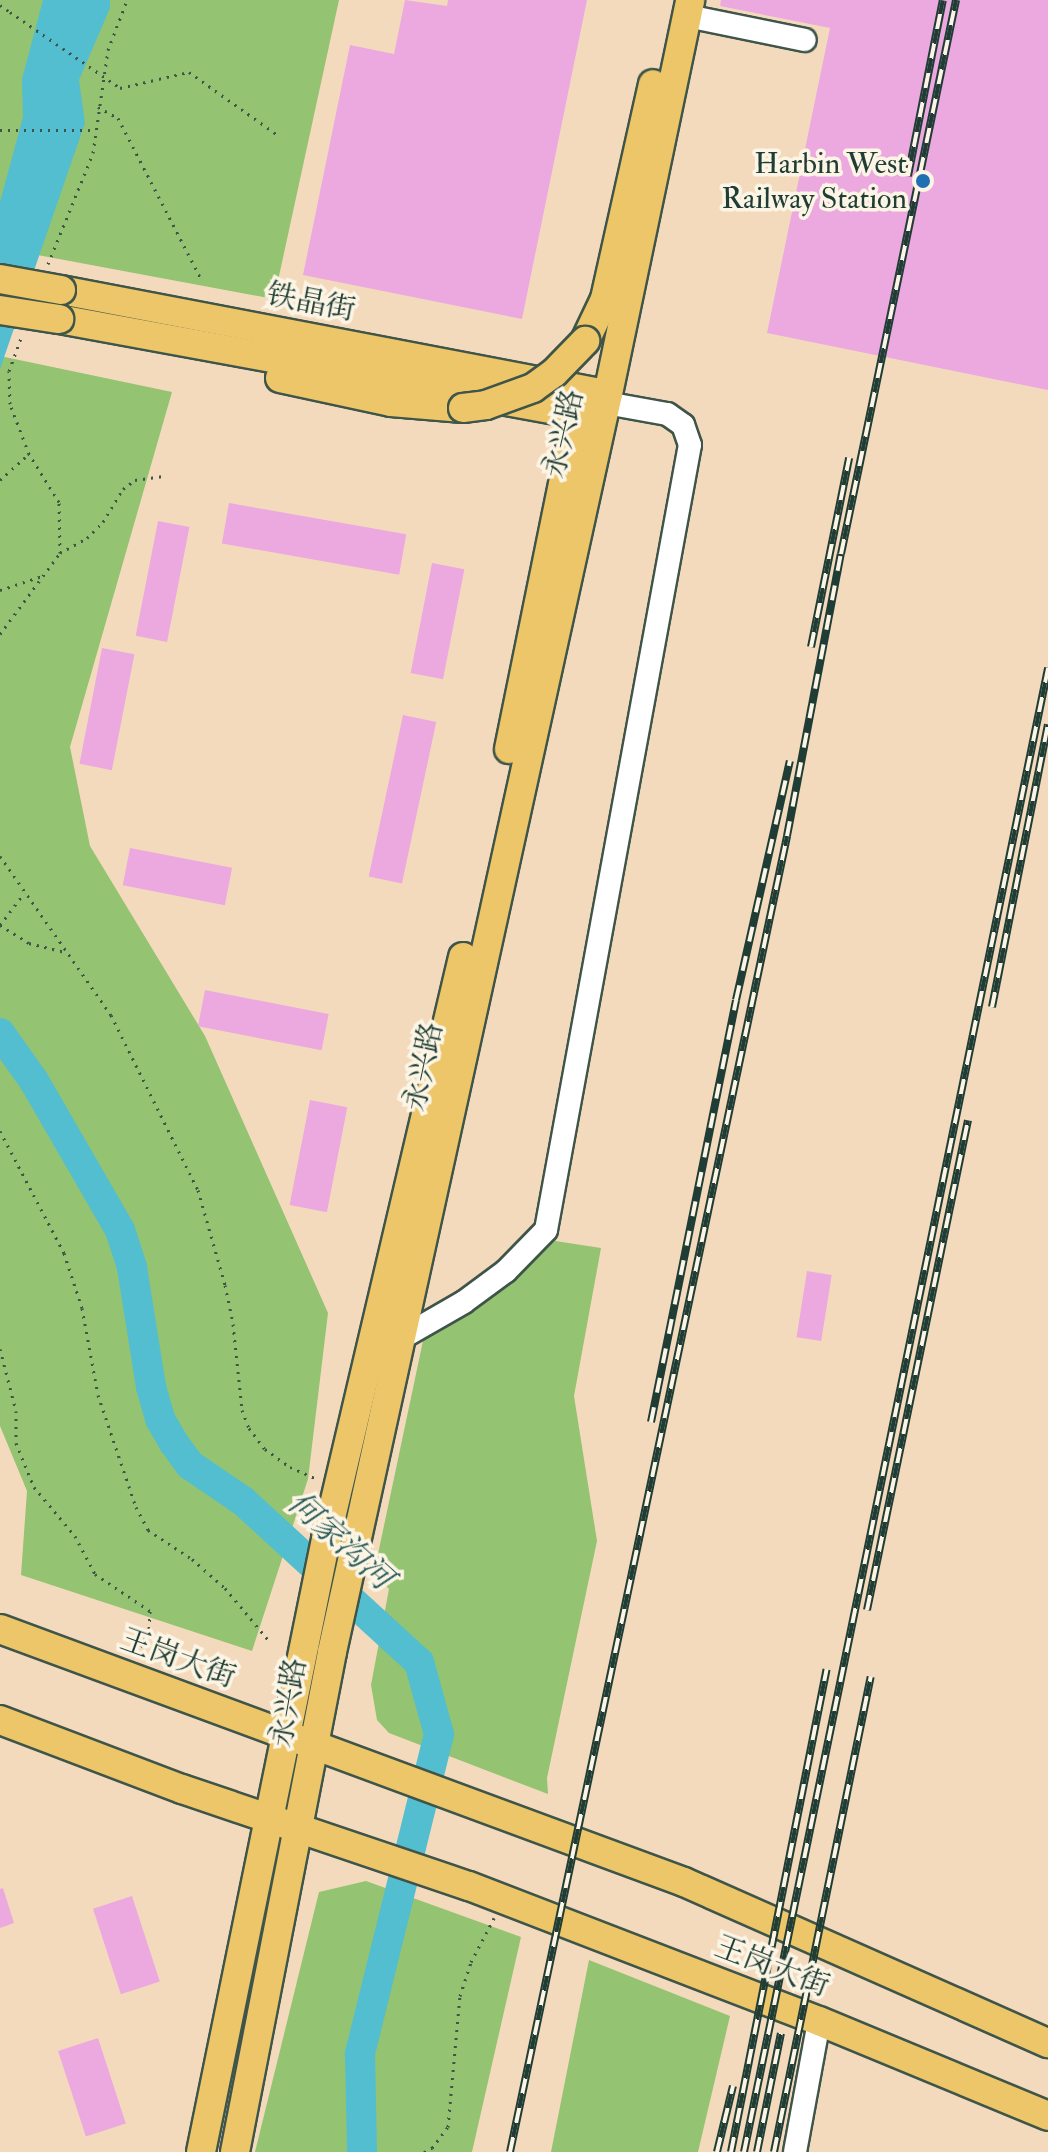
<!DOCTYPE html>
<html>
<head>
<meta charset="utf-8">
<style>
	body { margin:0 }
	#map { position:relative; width:1048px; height:2152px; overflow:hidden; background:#f4dabd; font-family:"IM FELL Double Pica","Noto Serif SC",serif }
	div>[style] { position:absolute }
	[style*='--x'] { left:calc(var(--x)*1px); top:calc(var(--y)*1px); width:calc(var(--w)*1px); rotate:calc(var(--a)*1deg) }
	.green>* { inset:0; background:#94c372 }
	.water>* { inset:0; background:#53becf }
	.river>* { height:30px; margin:-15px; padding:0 15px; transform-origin:15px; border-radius:15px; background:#53becf }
	.building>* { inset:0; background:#eba9e0; transform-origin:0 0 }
	.path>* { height:3px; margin-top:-1.5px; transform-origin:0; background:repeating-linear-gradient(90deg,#3f5549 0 2px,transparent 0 8px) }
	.roads { filter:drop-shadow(2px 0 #3f5549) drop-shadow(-2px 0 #3f5549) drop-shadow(0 2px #3f5549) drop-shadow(0 -2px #3f5549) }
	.minor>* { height:22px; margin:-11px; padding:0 11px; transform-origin:11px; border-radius:11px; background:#fff }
	.major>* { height:28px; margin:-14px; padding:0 14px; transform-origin:14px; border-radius:14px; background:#ecc669 }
	.rail>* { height:8px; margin-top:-4px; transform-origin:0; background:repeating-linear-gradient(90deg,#fcf5e5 0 15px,#1f3d34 0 30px); box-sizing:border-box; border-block:2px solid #1f3d34 }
	.path-bridge>* { height:3px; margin-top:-1.5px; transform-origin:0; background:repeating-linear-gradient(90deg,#3f5549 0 2px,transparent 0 8px) }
	.bridges { filter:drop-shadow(2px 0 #3f5549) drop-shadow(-2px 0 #3f5549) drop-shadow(0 2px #3f5549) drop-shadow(0 -2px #3f5549) }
	.major-bridge>* { height:28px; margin:-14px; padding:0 14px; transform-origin:14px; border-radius:14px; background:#ecc669 }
	.dots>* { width:22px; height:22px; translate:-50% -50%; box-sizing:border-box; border:4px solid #fcf5e5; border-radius:50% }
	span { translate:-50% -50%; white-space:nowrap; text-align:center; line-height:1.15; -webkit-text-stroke:7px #fcf5e5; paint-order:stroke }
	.poi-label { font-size:30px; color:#1f3d34 }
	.right { translate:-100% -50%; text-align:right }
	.street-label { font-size:30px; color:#1f3d34 }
	.water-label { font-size:32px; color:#2c5d5b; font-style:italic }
</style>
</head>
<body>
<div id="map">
	<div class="green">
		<i style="clip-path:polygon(0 0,339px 0,274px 299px,0 248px)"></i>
		<i style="clip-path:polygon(0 356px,172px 392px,70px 747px,90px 846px,205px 1036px,328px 1313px,308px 1479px,252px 1651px,21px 1575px,27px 1491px,0 1426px)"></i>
		<i style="clip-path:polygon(549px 1240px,601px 1248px,574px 1396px,597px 1541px,547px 1778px,548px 1794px,389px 1733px,377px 1720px,371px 1685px,389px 1589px,374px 1573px,424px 1336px,463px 1315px,528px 1267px)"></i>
		<i style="clip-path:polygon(366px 1881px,521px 1937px,472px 2152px,255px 2152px,319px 1892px)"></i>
		<i style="clip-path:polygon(589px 1960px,730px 2016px,698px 2152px,551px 2152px)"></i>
	</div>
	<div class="water">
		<i style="clip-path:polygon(43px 0,110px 0,110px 8px,79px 80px,85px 123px,0 369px,0 202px,23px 117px,22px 79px)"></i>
	</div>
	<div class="river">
		<i style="--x:0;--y:1033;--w:59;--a:54.7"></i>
		<i style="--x:34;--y:1081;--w:172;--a:60"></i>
		<i style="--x:120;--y:1230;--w:40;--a:72"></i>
		<i style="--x:132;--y:1268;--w:121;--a:80.9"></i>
		<i style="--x:151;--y:1387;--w:33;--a:74"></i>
		<i style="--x:160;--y:1419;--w:28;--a:60"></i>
		<i style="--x:174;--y:1443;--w:27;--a:54"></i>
		<i style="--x:190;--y:1465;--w:64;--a:34.2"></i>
		<i style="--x:243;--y:1501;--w:239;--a:42.5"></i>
		<i style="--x:419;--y:1662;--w:75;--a:74.5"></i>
		<i style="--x:439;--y:1734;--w:330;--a:103.9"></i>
		<i style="--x:360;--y:2054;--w:98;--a:88.8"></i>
	</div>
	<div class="building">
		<i style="clip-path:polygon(405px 0,447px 6px,448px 0,587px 0,522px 319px,303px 275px,350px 45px,394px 54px)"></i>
		<i style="clip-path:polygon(721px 0,1048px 0,1048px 390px,767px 333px,830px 28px,720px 6px)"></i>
		<i style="left:229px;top:503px;width:180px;height:41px;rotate:10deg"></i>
		<i style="left:158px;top:521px;width:32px;height:117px;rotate:11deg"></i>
		<i style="left:432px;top:563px;width:33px;height:112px;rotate:11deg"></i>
		<i style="left:102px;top:648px;width:33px;height:118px;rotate:11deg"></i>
		<i style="left:403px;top:715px;width:34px;height:165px;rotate:12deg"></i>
		<i style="left:130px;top:848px;width:104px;height:38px;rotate:11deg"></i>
		<i style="left:205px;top:990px;width:126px;height:37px;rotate:11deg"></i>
		<i style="left:310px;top:1100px;width:38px;height:107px;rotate:11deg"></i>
		<i style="left:807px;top:1271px;width:25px;height:67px;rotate:9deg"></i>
		<i style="clip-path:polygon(3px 1888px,14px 1923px,0 1928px,0 1889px)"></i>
		<i style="left:132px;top:1896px;width:90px;height:41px;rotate:72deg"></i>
		<i style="left:98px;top:2038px;width:90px;height:42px;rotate:72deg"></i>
	</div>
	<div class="path">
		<i style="--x:0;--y:5;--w:12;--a:35"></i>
		<i style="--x:120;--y:88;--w:71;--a:-13.1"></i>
		<i style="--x:189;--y:72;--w:110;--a:35.4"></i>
		<i style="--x:98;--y:107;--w:23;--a:29"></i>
		<i style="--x:118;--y:118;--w:183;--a:62.7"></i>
		<i style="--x:0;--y:130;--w:95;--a:0"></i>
		<i style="--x:48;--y:264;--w:120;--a:-67.9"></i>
		<i style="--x:93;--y:153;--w:104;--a:-81.7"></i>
		<i style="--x:108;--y:50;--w:53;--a:-69.2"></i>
		<i style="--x:0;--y:480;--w:39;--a:-42"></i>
		<i style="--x:60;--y:553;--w:31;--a:-29"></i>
		<i style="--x:87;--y:538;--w:23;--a:-45"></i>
		<i style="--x:103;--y:522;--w:39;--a:-59"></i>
		<i style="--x:123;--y:489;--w:15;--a:-37"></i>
		<i style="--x:135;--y:480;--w:27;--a:-8"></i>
		<i style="--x:0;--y:590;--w:44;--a:-18.4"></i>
		<i style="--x:0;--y:634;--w:101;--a:-53.5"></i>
		<i style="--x:60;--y:553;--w:51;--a:-91.1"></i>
		<i style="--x:59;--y:502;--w:57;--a:-122"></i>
		<i style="--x:29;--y:454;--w:53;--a:-110.8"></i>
		<i style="--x:10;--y:404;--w:33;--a:-92"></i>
		<i style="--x:9;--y:371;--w:37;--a:-70"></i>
		<i style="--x:0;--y:856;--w:194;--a:55.1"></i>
		<i style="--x:111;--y:1015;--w:195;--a:63.6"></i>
		<i style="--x:198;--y:1190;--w:99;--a:74.1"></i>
		<i style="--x:225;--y:1285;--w:40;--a:78"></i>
		<i style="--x:233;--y:1324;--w:86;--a:84"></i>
		<i style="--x:242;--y:1410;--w:19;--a:69"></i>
		<i style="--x:249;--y:1428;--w:26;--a:53"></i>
		<i style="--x:265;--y:1449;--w:31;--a:36"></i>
		<i style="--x:290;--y:1467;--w:30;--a:24"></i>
		<i style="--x:0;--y:925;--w:34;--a:32"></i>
		<i style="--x:29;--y:943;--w:38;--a:14"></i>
		<i style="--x:0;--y:925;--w:40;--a:-53"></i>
		<i style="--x:0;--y:1131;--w:138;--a:62.3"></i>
		<i style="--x:64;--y:1253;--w:58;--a:71.9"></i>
		<i style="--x:82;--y:1308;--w:88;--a:79.6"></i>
		<i style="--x:98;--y:1395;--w:118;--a:71.3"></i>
		<i style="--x:136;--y:1507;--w:26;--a:62"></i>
		<i style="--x:148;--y:1530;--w:53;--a:33.4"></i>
		<i style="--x:192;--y:1559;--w:44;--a:41.3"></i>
		<i style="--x:225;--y:1588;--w:70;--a:50.2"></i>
		<i style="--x:0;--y:1349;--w:64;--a:75.5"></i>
		<i style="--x:16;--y:1411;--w:32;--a:90"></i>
		<i style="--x:16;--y:1443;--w:48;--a:67.8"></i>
		<i style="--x:34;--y:1487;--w:64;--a:50.1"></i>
		<i style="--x:75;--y:1536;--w:43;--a:62.2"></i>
		<i style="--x:95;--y:1574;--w:66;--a:33.9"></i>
		<i style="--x:150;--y:1611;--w:20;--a:93"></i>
		<i style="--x:149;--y:1631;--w:27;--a:118"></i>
		<i style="--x:424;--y:2152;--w:9;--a:-27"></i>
		<i style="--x:432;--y:2148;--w:26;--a:-53"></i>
		<i style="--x:448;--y:2127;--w:132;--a:-84.8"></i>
		<i style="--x:460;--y:1996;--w:36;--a:-72"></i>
		<i style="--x:471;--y:1962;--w:50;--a:-62.4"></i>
	</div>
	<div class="roads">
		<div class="minor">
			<i style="--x:687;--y:16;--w:120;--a:11.5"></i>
			<i style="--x:398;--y:1340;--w:76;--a:-29.9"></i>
			<i style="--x:464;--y:1302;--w:52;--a:-36.4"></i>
			<i style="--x:506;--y:1271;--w:57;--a:-45.7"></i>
			<i style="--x:546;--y:1230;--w:798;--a:-79.61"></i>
			<i style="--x:690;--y:445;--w:21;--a:-109"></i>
			<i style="--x:683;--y:425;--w:19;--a:-145"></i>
			<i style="--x:667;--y:414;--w:62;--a:-169.8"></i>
			<i style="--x:795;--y:2152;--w:133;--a:-79.6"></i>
		</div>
		<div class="major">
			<i style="--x:61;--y:290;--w:549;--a:10.82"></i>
			<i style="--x:59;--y:319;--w:543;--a:10.4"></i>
			<i style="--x:585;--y:341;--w:47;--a:-64.5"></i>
			<i style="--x:605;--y:299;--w:220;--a:-77.4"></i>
			<i style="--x:280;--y:378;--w:114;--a:12.2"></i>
			<i style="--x:391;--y:402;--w:72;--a:4.8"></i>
			<i style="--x:509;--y:749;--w:366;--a:-78.5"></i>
			<i style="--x:0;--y:1629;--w:729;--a:20.3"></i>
			<i style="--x:684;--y:1882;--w:398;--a:23.9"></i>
			<i style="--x:0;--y:1720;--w:195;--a:20.8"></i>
			<i style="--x:182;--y:1789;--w:303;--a:18.7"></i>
			<i style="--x:469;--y:1886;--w:375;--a:21.1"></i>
			<i style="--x:819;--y:2021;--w:248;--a:22.5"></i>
			<i style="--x:201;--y:2152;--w:626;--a:-78.47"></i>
			<i style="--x:326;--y:1539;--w:598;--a:-76.75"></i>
			<i style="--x:235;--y:2152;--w:509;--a:-79.02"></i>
			<i style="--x:332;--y:1652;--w:1288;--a:-77.63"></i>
			<i style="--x:608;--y:394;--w:402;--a:-78.2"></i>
		</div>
	</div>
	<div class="rail">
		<i style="--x:908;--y:176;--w:179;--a:-78.8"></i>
		<i style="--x:811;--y:647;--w:193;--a:-78.6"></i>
		<i style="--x:992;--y:1007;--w:288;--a:-78.8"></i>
		<i style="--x:651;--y:1422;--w:430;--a:-78.6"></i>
		<i style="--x:736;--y:1000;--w:245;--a:-77.3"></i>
		<i style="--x:867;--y:1610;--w:500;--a:-78.35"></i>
		<i style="--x:510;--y:2152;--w:1345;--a:-78.11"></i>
		<i style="--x:787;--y:836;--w:287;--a:-79.2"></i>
		<i style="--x:841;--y:554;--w:566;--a:-78.27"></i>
		<i style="--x:717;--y:2152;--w:68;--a:-76.4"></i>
		<i style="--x:731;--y:2152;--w:492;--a:-78.8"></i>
		<i style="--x:744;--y:2152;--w:1515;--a:-78.42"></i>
		<i style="--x:757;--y:2152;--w:121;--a:-78.6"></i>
		<i style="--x:774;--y:2152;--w:485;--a:-78.5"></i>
	</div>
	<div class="path-bridge">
		<i style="--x:10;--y:12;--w:134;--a:34.6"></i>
	</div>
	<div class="bridges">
		<div class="major-bridge">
			<i style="--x:0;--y:279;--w:62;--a:10.2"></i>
			<i style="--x:0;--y:310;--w:60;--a:8.7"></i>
			<i style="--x:463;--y:408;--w:23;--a:-7"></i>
			<i style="--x:486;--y:405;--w:50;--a:-19.9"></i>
			<i style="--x:533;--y:388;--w:26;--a:-36"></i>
			<i style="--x:554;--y:373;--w:45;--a:-45.9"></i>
		</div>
	</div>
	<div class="dots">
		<i style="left:923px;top:181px;background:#1f6fb2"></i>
	</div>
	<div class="poi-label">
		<span class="right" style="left:907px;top:181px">Harbin West<br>Railway Station</span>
	</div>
	<div class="street-label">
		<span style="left:311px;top:303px;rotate:11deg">铁晶街</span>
		<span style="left:564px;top:434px;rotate:-77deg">永兴路</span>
		<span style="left:424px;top:1067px;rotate:-78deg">永兴路</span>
		<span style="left:178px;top:1659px;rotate:20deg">王岗大街</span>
		<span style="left:289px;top:1703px;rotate:-80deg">永兴路</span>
		<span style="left:772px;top:1967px;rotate:21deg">王岗大街</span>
	</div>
	<div class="water-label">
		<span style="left:340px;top:1541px;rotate:42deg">何家沟河</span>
	</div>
</div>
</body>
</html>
